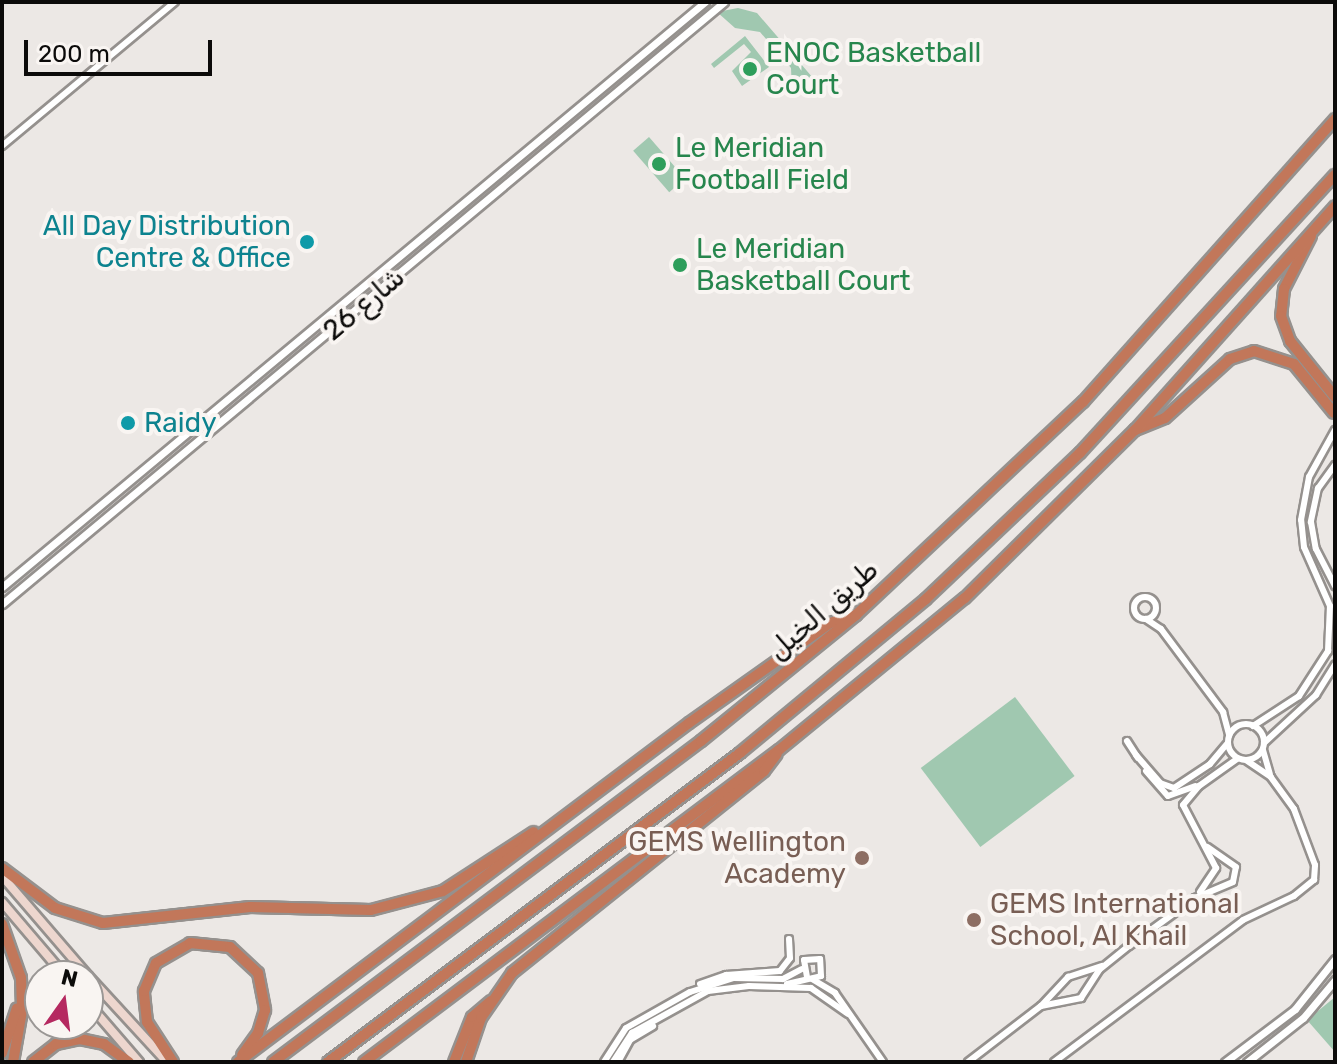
<!DOCTYPE html>
<html>
<head>
<meta charset="utf-8">
<style>
	body { margin:0 }
	#map { position:relative; width:1337px; height:1064px; overflow:hidden; background:#ece8e5; font-family:Rubik,"Noto Sans Arabic",sans-serif }
	div>[style] { position:absolute }
	[style*='--x'] { left:calc(var(--x)*1px); top:calc(var(--y)*1px); width:calc(var(--w)*1px); rotate:calc(var(--a)*1deg) }
	.green>* { inset:0; background:#a0c8b0; transform-origin:0 0 }
	.roads { filter:drop-shadow(2px 0 #95918e) drop-shadow(-2px 0 #95918e) drop-shadow(0 2px #95918e) drop-shadow(0 -2px #95918e) }
	.minor>* { height:6px; margin:-3px; padding:0 3px; transform-origin:3px; border-radius:3px; background:#fff }
	.minor>.ring { margin:-3px; padding:0; box-sizing:content-box; background:none; border:6px solid #fff; border-radius:50% }
	.tertiary>* { height:7px; margin:-3.5px; padding:0 3.5px; transform-origin:3.5px; border-radius:3.5px; background:#fff }
	.secondary>* { height:8px; margin:-4px; padding:0 4px; transform-origin:4px; border-radius:4px; background:#edd6ce }
	.motorway>* { height:10px; margin:-5px; padding:0 5px; transform-origin:5px; border-radius:5px; background:#c2775a }
	.dots>* { width:22px; height:22px; translate:-50% -50%; box-sizing:border-box; border:4px solid #f9f5f2; border-radius:50% }
	span { translate:-50% -50%; white-space:nowrap; text-align:center; line-height:1.15; -webkit-text-stroke:8px #f9f5f2; paint-order:stroke }
	.leisure-label { font-size:28px; color:#27864d }
	.left { translate:0 -50%; text-align:left }
	.culture-label { font-size:28px; color:#0d838f }
	.right { translate:-100% -50%; text-align:right }
	.street-label { font-size:28px; color:#0c0b0a }
	.education-label { font-size:28px; color:#785e54 }
	.frame { position:absolute; inset:0; border:4px solid #0c0b0a; pointer-events:none }
	.north { position:absolute; left:24px; top:960px; width:80px; height:80px; box-sizing:border-box; background:#f9f5f2; border:2px solid #9a9795; border-radius:50%; rotate:14deg; font-size:22px; font-weight:700; line-height:32px; text-align:center; color:#0c0b0a }
	.north::after { content:''; display:block; margin:auto; width:28px; height:36px; background:#b52960; clip-path:polygon(50% 0,100% 100%,50% 72%,0 100%) }
	.scale { position:absolute; left:24px; top:40px; width:188px; height:36px; box-sizing:border-box; border:4px solid #0c0b0a; border-top:0; padding-left:10px; font-size:24px; line-height:28px; white-space:nowrap; color:#0c0b0a; -webkit-text-stroke:6px #f9f5f2; paint-order:stroke }
</style>
</head>
<body>
<div id="map">
	<div class="green">
		<i style="clip-path:polygon(738px 8px,757px 13px,813px 78px,792px 92px,791px 68px,760px 32px,735px 28px,717px 12px)"></i>
		<i style="clip-path:polygon(745px 36px,769px 67px,742px 86px,732px 71px,751px 52px,744px 44px,714px 68px,711px 64px)"></i>
		<i style="left:649px;top:137px;width:55px;height:21px;rotate:49deg"></i>
		<i style="left:1015px;top:697px;width:99px;height:118px;rotate:53deg"></i>
		<i style="clip-path:polygon(1335px 997px,1335px 1052px,1307px 1020px)"></i>
	</div>
	<div class="roads">
		<div class="minor">
			<i style="--x:2;--y:146;--w:225;--a:-39.8"></i>
			<i style="--x:1335;--y:465;--w:29;--a:126"></i>
			<i style="--x:1318;--y:488;--w:35;--a:102"></i>
			<i style="--x:1311;--y:522;--w:27;--a:80"></i>
			<i style="--x:1316;--y:549;--w:42;--a:62.8"></i>
			<i class="ring" style="left:1134px;top:597px;width:16px;height:16px"></i>
			<i style="--x:1146;--y:619;--w:18;--a:34"></i>
			<i style="--x:1161;--y:629;--w:104;--a:53.2"></i>
			<i style="--x:1223;--y:712;--w:24;--a:75"></i>
			<i class="ring" style="left:1228px;top:724px;width:30px;height:30px"></i>
			<i style="--x:1253;--y:726;--w:55;--a:-33.1"></i>
			<i style="--x:1299;--y:696;--w:54;--a:-57.2"></i>
			<i style="--x:1328;--y:651;--w:45;--a:-87.5"></i>
			<i style="--x:1330;--y:606;--w:64;--a:-113.8"></i>
			<i style="--x:1304;--y:547;--w:27;--a:-96"></i>
			<i style="--x:1301;--y:520;--w:44;--a:-79.5"></i>
			<i style="--x:1309;--y:477;--w:54;--a:-61"></i>
			<i style="--x:1127;--y:741;--w:20;--a:57"></i>
			<i style="--x:1264;--y:743;--w:71;--a:-42.7"></i>
			<i style="--x:1316;--y:695;--w:36;--a:-58"></i>
			<i style="--x:1263;--y:750;--w:25;--a:74"></i>
			<i style="--x:1136;--y:755;--w:37;--a:49"></i>
			<i style="--x:1160;--y:783;--w:15;--a:20"></i>
			<i style="--x:1174;--y:788;--w:43;--a:-33.7"></i>
			<i style="--x:1210;--y:764;--w:26;--a:-50"></i>
			<i style="--x:1146;--y:771;--w:33;--a:49"></i>
			<i style="--x:1168;--y:796;--w:29;--a:-20"></i>
			<i style="--x:1200;--y:892;--w:29;--a:-56"></i>
			<i style="--x:1216;--y:868;--w:71;--a:-117.6"></i>
			<i style="--x:1183;--y:805;--w:25;--a:-50"></i>
			<i style="--x:1199;--y:786;--w:47;--a:-35.4"></i>
			<i style="--x:812;--y:979;--w:27;--a:31"></i>
			<i style="--x:835;--y:993;--w:84;--a:55.2"></i>
			<i style="--x:700;--y:984;--w:28;--a:-19"></i>
			<i style="--x:726;--y:975;--w:54;--a:-4.2"></i>
			<i style="--x:780;--y:971;--w:16;--a:-52"></i>
			<i style="--x:790;--y:958;--w:19;--a:-93"></i>
			<i style="--x:787;--y:984;--w:35;--a:-13"></i>
			<i style="--x:821;--y:976;--w:17;--a:-93"></i>
			<i style="--x:820;--y:959;--w:16;--a:176"></i>
			<i style="--x:804;--y:960;--w:17;--a:80"></i>
			<i style="--x:1041;--y:1006;--w:41;--a:-11.3"></i>
			<i style="--x:1081;--y:998;--w:33;--a:-57"></i>
			<i style="--x:1099;--y:970;--w:38;--a:-39"></i>
			<i style="--x:1129;--y:946;--w:82;--a:-36"></i>
			<i style="--x:1195;--y:898;--w:41;--a:-22.8"></i>
			<i style="--x:1233;--y:882;--w:15;--a:-79"></i>
			<i style="--x:1236;--y:867;--w:35;--a:-145"></i>
			<i style="--x:604;--y:1062;--w:40;--a:-57.1"></i>
			<i style="--x:626;--y:1028;--w:73;--a:-29.4"></i>
			<i style="--x:690;--y:992;--w:46;--a:-17.7"></i>
			<i style="--x:734;--y:978;--w:49;--a:1.2"></i>
			<i style="--x:783;--y:979;--w:21;--a:-28"></i>
			<i style="--x:613;--y:1062;--w:35;--a:-57"></i>
			<i style="--x:632;--y:1033;--w:87;--a:-28.9"></i>
			<i style="--x:708;--y:991;--w:41;--a:-7"></i>
			<i style="--x:749;--y:986;--w:62;--a:1.8"></i>
			<i style="--x:811;--y:988;--w:45;--a:35.1"></i>
			<i style="--x:618;--y:1062;--w:25;--a:-61"></i>
			<i style="--x:630;--y:1040;--w:27;--a:-31"></i>
			<i style="--x:968;--y:1062;--w:92;--a:-37.5"></i>
			<i style="--x:1041;--y:1006;--w:40;--a:-47"></i>
			<i style="--x:1068;--y:977;--w:36;--a:-18"></i>
			<i style="--x:1054;--y:1062;--w:236;--a:-36.9"></i>
			<i style="--x:1243;--y:920;--w:56;--a:-25.2"></i>
			<i style="--x:1294;--y:896;--w:26;--a:-39"></i>
			<i style="--x:1314;--y:880;--w:15;--a:-86"></i>
			<i style="--x:1315;--y:865;--w:60;--a:-110.6"></i>
			<i style="--x:1294;--y:809;--w:39;--a:-126"></i>
			<i style="--x:1271;--y:777;--w:29;--a:-146"></i>
		</div>
		<div class="tertiary">
			<i style="--x:2;--y:587;--w:915;--a:-39.77"></i>
			<i style="--x:2;--y:604;--w:940;--a:-39.82"></i>
			<i style="--x:1225;--y:1062;--w:88;--a:-37.1"></i>
			<i style="--x:1295;--y:1009;--w:64;--a:-51.3"></i>
			<i style="--x:1247;--y:1062;--w:71;--a:-38.2"></i>
			<i style="--x:1303;--y:1018;--w:50;--a:-49.9"></i>
		</div>
		<div class="secondary">
			<i style="--x:2;--y:876;--w:132;--a:49.3"></i>
			<i style="--x:2;--y:902;--w:97;--a:49.6"></i>
			<i style="--x:88;--y:976;--w:117;--a:47.4"></i>
			<i style="--x:88;--y:1003;--w:78;--a:49.2"></i>
		</div>
		<div class="motorway">
			<i style="--x:1311;--y:236;--w:59;--a:117"></i>
			<i style="--x:1284;--y:289;--w:27;--a:96"></i>
			<i style="--x:1281;--y:316;--w:27;--a:70"></i>
			<i style="--x:1290;--y:341;--w:72;--a:51.2"></i>
			<i style="--x:1135;--y:430;--w:32;--a:-22"></i>
			<i style="--x:1165;--y:418;--w:88;--a:-42.2"></i>
			<i style="--x:1230;--y:359;--w:25;--a:-18"></i>
			<i style="--x:1254;--y:351;--w:42;--a:18"></i>
			<i style="--x:1294;--y:364;--w:63;--a:50.8"></i>
			<i style="--x:2;--y:868;--w:66;--a:37"></i>
			<i style="--x:55;--y:908;--w:50;--a:17.4"></i>
			<i style="--x:103;--y:923;--w:148;--a:-6.2"></i>
			<i style="--x:250;--y:907;--w:121;--a:1.4"></i>
			<i style="--x:371;--y:910;--w:74;--a:-14.8"></i>
			<i style="--x:443;--y:891;--w:108;--a:-33"></i>
			<i style="--x:2;--y:924;--w:57;--a:70.6"></i>
			<i style="--x:21;--y:978;--w:33;--a:88"></i>
			<i style="--x:22;--y:1011;--w:52;--a:100"></i>
			<i style="--x:2;--y:1053;--w:47;--a:-71.6"></i>
			<i style="--x:33;--y:1062;--w:29;--a:-38"></i>
			<i style="--x:56;--y:1044;--w:25;--a:-12"></i>
			<i style="--x:80;--y:1039;--w:25;--a:12"></i>
			<i style="--x:104;--y:1044;--w:31;--a:36"></i>
			<i style="--x:173;--y:1062;--w:48;--a:-123"></i>
			<i style="--x:147;--y:1022;--w:31;--a:-96"></i>
			<i style="--x:144;--y:991;--w:30;--a:-67"></i>
			<i style="--x:156;--y:963;--w:39;--a:-30"></i>
			<i style="--x:190;--y:943;--w:40;--a:5.7"></i>
			<i style="--x:230;--y:947;--w:38;--a:43"></i>
			<i style="--x:258;--y:973;--w:38;--a:79"></i>
			<i style="--x:265;--y:1010;--w:24;--a:107"></i>
			<i style="--x:258;--y:1033;--w:27;--a:126"></i>
			<i style="--x:238;--y:1062;--w:564;--a:-36.93"></i>
			<i style="--x:689;--y:723;--w:173;--a:-35.3"></i>
			<i style="--x:830;--y:623;--w:27;--a:-17"></i>
			<i style="--x:273;--y:1062;--w:535;--a:-36.87"></i>
			<i style="--x:701;--y:741;--w:200;--a:-39.1"></i>
			<i style="--x:856;--y:615;--w:311;--a:-43.2"></i>
			<i style="--x:1083;--y:402;--w:379;--a:-48.3"></i>
			<i style="--x:328;--y:1062;--w:515;--a:-36.87"></i>
			<i style="--x:740;--y:753;--w:241;--a:-39.6"></i>
			<i style="--x:926;--y:599;--w:212;--a:-43.5"></i>
			<i style="--x:1080;--y:453;--w:377;--a:-47.5"></i>
			<i style="--x:364;--y:1062;--w:519;--a:-36.94"></i>
			<i style="--x:779;--y:750;--w:240;--a:-39.3"></i>
			<i style="--x:965;--y:598;--w:239;--a:-44.7"></i>
			<i style="--x:1135;--y:430;--w:300;--a:-48.2"></i>
			<i style="--x:454;--y:1062;--w:48;--a:-68.2"></i>
			<i style="--x:472;--y:1017;--w:25;--a:-40"></i>
			<i style="--x:466;--y:1062;--w:46;--a:-71.2"></i>
			<i style="--x:481;--y:1018;--w:55;--a:-55.4"></i>
			<i style="--x:512;--y:973;--w:323;--a:-38.7"></i>
			<i style="--x:764;--y:771;--w:21;--a:-53"></i>
		</div>
	</div>
	<div class="dots">
		<i style="left:750px;top:69px;background:#2e9e5b"></i>
		<i style="left:659px;top:164px;background:#2e9e5b"></i>
		<i style="left:307px;top:242px;background:#0f9aa8"></i>
		<i style="left:680px;top:265px;background:#2e9e5b"></i>
		<i style="left:128px;top:423px;background:#0f9aa8"></i>
		<i style="left:862px;top:858px;background:#8d6e63"></i>
		<i style="left:974px;top:920px;background:#8d6e63"></i>
	</div>
	<div class="leisure-label">
		<span class="left" style="left:766px;top:69px">ENOC Basketball<br>Court</span>
		<span class="left" style="left:675px;top:164px">Le Meridian<br>Football Field</span>
		<span class="left" style="left:696px;top:265px">Le Meridian<br>Basketball Court</span>
	</div>
	<div class="culture-label">
		<span class="right" style="left:291px;top:242px">All Day Distribution<br>Centre &amp; Office</span>
		<span class="left" style="left:144px;top:423px">Raidy</span>
	</div>
	<div class="street-label">
		<span style="left:364px;top:304px;rotate:-40deg">شارع 26</span>
		<span style="left:823px;top:610px;rotate:-41deg">طريق الخيل</span>
	</div>
	<div class="education-label">
		<span class="right" style="left:846px;top:858px">GEMS Wellington<br>Academy</span>
		<span class="left" style="left:990px;top:920px">GEMS International<br>School, Al Khail</span>
	</div>
	<div class="frame"></div>
	<div class="north">N</div>
	<div class="scale">200 m</div>
</div>
</body>
</html>
